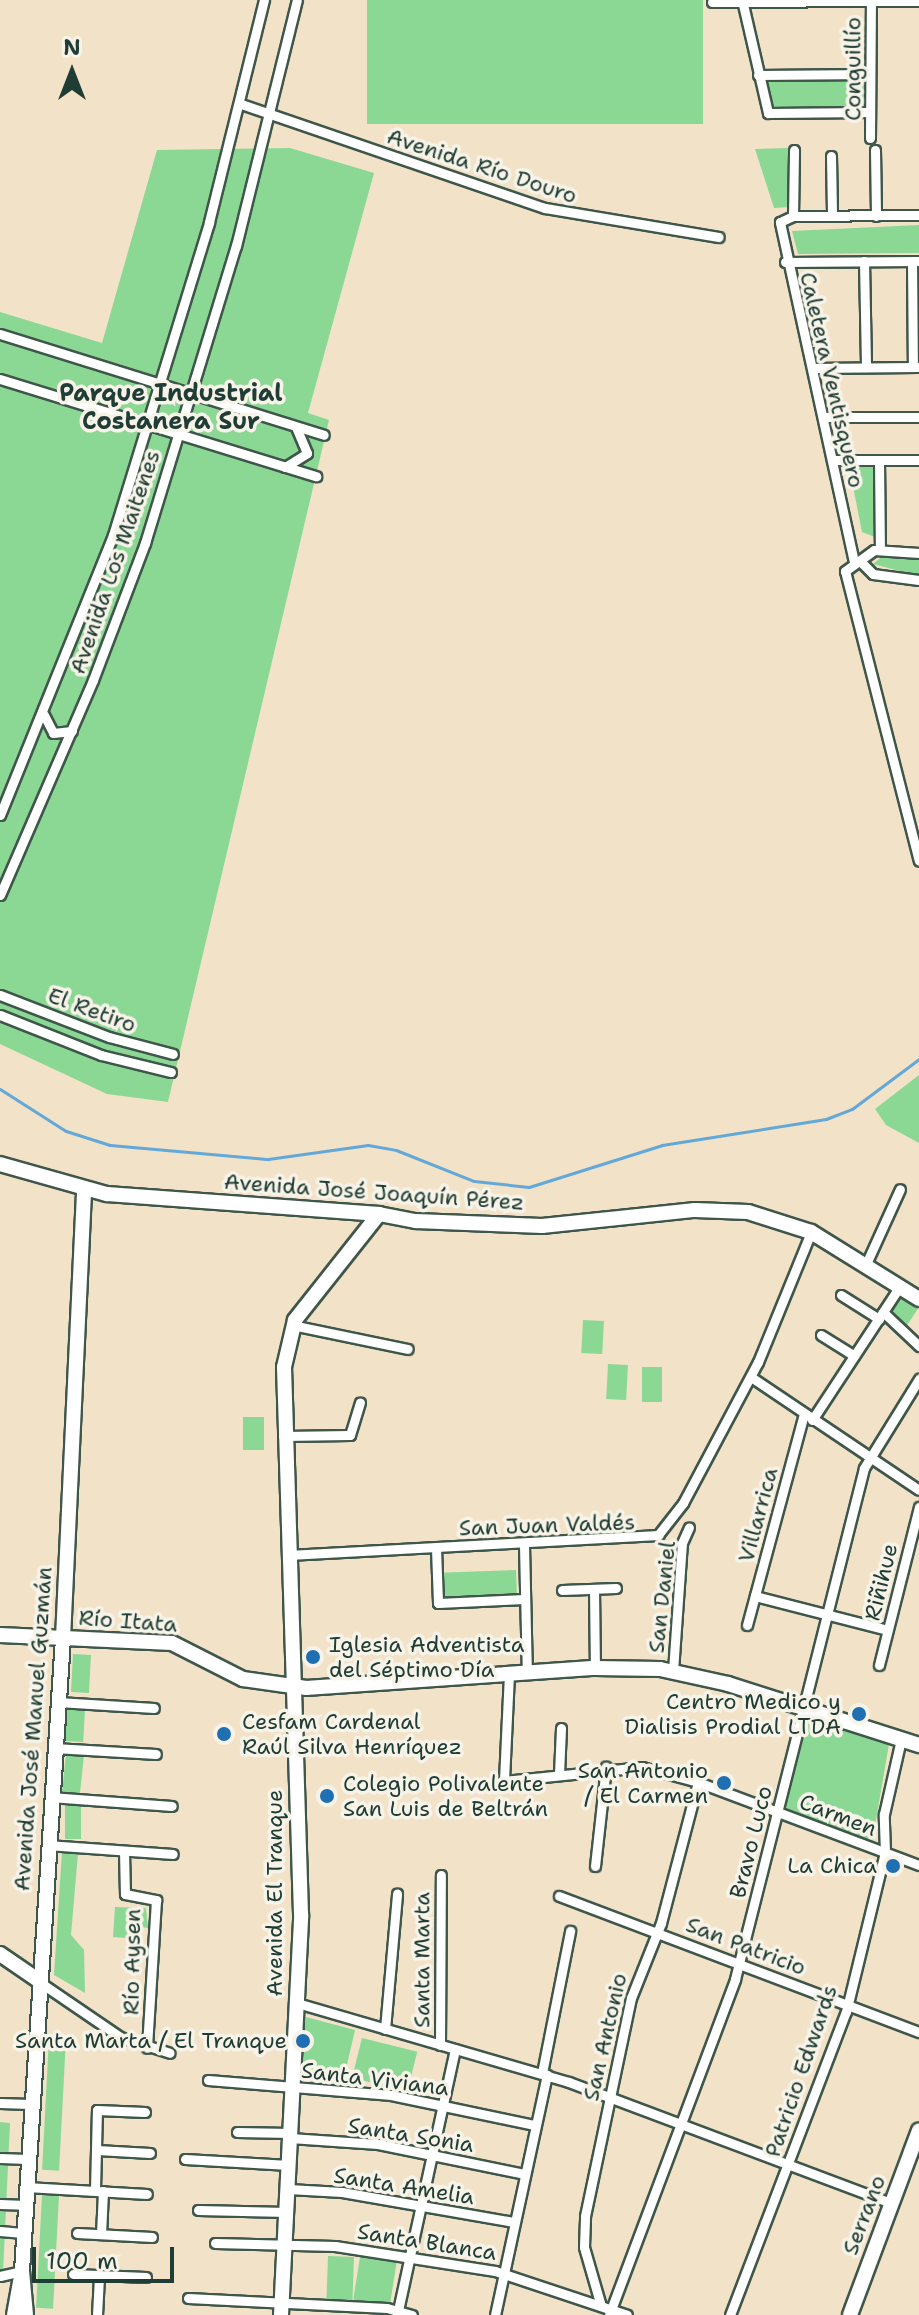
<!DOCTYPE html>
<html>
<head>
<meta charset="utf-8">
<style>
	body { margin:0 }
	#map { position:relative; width:919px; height:2315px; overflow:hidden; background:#f2e2c7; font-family:"Shantell Sans",sans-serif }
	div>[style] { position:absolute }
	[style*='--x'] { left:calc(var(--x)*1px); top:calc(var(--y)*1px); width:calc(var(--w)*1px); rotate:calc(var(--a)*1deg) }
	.green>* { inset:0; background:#8bd895; transform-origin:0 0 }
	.stream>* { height:3px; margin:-1.5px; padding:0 1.5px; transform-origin:1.5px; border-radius:1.5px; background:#62a8d8 }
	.roads { filter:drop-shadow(2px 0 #3f564a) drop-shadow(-2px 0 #3f564a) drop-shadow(0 2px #3f564a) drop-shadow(0 -2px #3f564a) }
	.street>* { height:9px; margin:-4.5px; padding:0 4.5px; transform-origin:4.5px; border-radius:4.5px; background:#fff }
	.secondary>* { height:14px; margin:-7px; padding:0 7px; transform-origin:7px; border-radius:7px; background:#fff }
	.primary>* { height:14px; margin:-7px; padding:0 7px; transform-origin:7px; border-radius:7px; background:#fff }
	.dots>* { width:22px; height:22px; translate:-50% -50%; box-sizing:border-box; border:4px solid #f7f3e8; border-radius:50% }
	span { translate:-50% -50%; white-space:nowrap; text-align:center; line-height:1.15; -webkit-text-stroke:7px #f7f3e8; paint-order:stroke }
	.street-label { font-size:22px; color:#1f3d34 }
	.poi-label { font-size:22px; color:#1f3d34 }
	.left { translate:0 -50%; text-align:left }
	.right { translate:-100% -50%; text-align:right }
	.neighbourhood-label { font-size:24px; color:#1f3d34; font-weight:700 }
	.north { position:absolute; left:32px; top:32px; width:80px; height:80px; -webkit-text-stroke:6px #f7f3e8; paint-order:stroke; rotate:0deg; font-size:22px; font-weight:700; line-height:32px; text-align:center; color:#1f3d34 }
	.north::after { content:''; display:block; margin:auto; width:28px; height:36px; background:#1f3d34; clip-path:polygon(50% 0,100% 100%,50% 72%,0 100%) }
	.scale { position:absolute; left:32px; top:2247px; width:142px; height:36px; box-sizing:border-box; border:4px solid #1f3d34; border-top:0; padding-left:10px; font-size:24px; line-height:28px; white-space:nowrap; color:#1f3d34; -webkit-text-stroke:6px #f7f3e8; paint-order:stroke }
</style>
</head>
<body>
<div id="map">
	<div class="green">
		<i style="left:367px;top:0;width:336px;height:124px"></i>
		<i style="left:764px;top:78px;width:101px;height:31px"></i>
		<i style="clip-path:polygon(290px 148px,374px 173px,308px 413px,329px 420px,168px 1102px,107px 1094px,0 1044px,0 312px,102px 343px,157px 150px)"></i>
		<i style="clip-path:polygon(789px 148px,789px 207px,774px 208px,755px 149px)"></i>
		<i style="clip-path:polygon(919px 225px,919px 253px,798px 254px,792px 231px)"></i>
		<i style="clip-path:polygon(849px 466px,876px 466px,875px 537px,862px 532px)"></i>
		<i style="clip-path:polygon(885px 554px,919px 559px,919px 576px,873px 564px)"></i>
		<i style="clip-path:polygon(919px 1075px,919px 1143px,886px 1125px,875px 1109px)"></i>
		<i style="clip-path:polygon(898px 1294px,919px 1307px,904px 1330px,887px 1313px)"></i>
		<i style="left:583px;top:1320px;width:21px;height:33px;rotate:3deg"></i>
		<i style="left:608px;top:1364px;width:20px;height:35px;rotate:3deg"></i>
		<i style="left:642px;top:1367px;width:20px;height:35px"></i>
		<i style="left:243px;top:1417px;width:21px;height:33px"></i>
		<i style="left:516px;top:1570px;width:27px;height:76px;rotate:88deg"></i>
		<i style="left:73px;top:1654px;width:18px;height:38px;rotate:3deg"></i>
		<i style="left:67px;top:1708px;width:18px;height:33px;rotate:3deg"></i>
		<i style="clip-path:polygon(809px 1719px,889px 1744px,872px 1843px,783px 1810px)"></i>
		<i style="left:66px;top:1754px;width:18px;height:38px;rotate:6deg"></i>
		<i style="left:65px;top:1806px;width:16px;height:33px"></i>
		<i style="clip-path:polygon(62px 1851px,78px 1853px,71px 1935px,84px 1950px,85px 1993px,54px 1975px)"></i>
		<i style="clip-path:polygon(115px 1907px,146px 1908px,148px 1928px,139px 1927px,138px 1939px,113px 1937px)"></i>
		<i style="clip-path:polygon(302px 2016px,355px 2030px,342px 2086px,298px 2080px)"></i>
		<i style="left:49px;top:2038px;width:17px;height:132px;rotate:3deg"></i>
		<i style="left:362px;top:2038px;width:57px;height:41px;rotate:14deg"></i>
		<i style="clip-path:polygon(0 2122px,10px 2123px,3px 2273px,0 2272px)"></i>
		<i style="left:42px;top:2195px;width:17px;height:113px;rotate:3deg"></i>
		<i style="left:328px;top:2256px;width:26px;height:44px;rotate:2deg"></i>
		<i style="left:360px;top:2257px;width:37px;height:43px;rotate:9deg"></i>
	</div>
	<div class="stream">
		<i style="--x:0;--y:1089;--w:78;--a:32.5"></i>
		<i style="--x:66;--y:1131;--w:46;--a:17.7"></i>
		<i style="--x:110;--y:1145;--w:159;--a:5.1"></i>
		<i style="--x:268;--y:1159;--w:101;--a:-8"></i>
		<i style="--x:368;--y:1145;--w:28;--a:10"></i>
		<i style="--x:396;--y:1150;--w:84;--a:21.7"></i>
		<i style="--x:474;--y:1181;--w:55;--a:6.2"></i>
		<i style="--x:529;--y:1187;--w:139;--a:-17.5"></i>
		<i style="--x:662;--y:1145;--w:166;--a:-9"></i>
		<i style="--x:826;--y:1119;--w:28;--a:-21"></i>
		<i style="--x:852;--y:1109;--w:84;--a:-36.7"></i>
	</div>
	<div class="roads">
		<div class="street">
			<i style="--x:742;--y:0;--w:116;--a:77"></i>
			<i style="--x:768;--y:113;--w:102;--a:-0.6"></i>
			<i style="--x:712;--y:2;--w:207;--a:-0.3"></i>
			<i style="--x:758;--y:75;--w:112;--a:-0.5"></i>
			<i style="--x:241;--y:104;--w:321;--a:18.9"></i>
			<i style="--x:545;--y:208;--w:176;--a:9.5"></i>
			<i style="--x:870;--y:138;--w:138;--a:-89.6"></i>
			<i style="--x:875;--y:150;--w:66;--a:89.1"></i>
			<i style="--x:831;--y:156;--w:60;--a:89"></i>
			<i style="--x:793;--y:216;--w:66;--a:-89.1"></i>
			<i style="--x:864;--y:261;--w:106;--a:88.9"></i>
			<i style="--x:912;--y:261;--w:106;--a:89.5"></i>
			<i style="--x:785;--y:262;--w:134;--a:-0.4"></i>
			<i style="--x:0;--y:334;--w:339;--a:17.3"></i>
			<i style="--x:812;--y:368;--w:105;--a:-0.5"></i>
			<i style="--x:0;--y:379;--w:331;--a:17.1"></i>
			<i style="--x:824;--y:417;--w:95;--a:0"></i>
			<i style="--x:834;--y:460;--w:85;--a:0"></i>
			<i style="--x:879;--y:460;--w:89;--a:89.4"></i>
			<i style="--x:285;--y:467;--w:26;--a:-32"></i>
			<i style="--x:307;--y:453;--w:28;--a:-113"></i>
			<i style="--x:919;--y:553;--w:45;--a:-176.2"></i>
			<i style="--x:874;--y:550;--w:36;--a:144"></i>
			<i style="--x:845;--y:571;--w:299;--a:75.7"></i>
			<i style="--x:860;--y:561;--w:18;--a:45"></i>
			<i style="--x:873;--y:574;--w:46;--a:7.4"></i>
			<i style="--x:854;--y:562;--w:348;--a:-102.3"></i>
			<i style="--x:780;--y:222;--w:14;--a:-25"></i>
			<i style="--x:793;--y:216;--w:126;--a:-0.5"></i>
			<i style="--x:44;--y:715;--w:20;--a:63"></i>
			<i style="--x:53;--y:733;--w:19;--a:-6"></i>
			<i style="--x:0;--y:815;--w:302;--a:-68"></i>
			<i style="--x:113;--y:535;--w:327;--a:-72.9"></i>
			<i style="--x:209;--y:222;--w:229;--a:-76.1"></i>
			<i style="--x:0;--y:895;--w:234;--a:-66.6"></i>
			<i style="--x:93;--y:680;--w:147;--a:-69.2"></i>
			<i style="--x:145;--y:543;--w:311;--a:-73"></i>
			<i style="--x:236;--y:246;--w:253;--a:-76.1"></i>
			<i style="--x:0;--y:995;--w:117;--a:21.1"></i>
			<i style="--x:109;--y:1037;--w:66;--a:14.9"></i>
			<i style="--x:0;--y:1015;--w:109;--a:21.6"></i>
			<i style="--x:101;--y:1055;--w:72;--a:13.7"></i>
			<i style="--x:866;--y:1264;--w:82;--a:-65.6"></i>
			<i style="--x:841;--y:1295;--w:45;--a:32.3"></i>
			<i style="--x:883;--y:1312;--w:50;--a:43.4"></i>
			<i style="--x:292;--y:1325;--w:118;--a:11.7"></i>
			<i style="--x:821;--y:1335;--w:39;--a:32"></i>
			<i style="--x:751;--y:1377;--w:202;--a:33.9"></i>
			<i style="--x:812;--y:1420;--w:160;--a:-56.7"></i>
			<i style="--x:283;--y:1436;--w:67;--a:-0.9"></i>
			<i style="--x:350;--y:1435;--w:34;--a:-73"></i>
			<i style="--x:524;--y:1545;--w:128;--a:88.7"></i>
			<i style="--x:436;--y:1548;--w:55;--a:87.9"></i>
			<i style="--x:438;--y:1603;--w:86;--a:-2.7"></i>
			<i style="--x:288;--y:1555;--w:371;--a:-3.1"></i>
			<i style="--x:658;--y:1535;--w:41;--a:-52"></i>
			<i style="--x:683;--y:1503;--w:160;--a:-62"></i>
			<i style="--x:758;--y:1362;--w:140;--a:-67.8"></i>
			<i style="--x:594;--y:1589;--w:79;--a:89.3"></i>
			<i style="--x:562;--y:1590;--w:54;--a:-2.1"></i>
			<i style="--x:755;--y:1596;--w:136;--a:14.4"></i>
			<i style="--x:747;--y:1625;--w:219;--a:-74.9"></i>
			<i style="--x:879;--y:1665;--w:163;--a:-75.8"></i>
			<i style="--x:673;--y:1671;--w:128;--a:-86"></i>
			<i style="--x:682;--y:1543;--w:17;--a:-66"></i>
			<i style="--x:509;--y:1674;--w:107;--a:92.7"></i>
			<i style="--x:504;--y:1781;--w:139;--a:-5.8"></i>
			<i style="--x:642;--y:1767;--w:58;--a:15"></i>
			<i style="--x:698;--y:1782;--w:236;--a:20.6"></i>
			<i style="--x:58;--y:1702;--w:96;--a:3.6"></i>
			<i style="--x:54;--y:1748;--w:102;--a:3.4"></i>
			<i style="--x:559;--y:1774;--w:46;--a:-87.5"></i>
			<i style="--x:50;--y:1797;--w:122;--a:4.2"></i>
			<i style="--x:47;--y:1845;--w:126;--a:4.1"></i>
			<i style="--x:124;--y:1851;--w:43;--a:88.7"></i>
			<i style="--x:125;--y:1894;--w:32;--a:11"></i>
			<i style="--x:156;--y:1900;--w:148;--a:93.5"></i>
			<i style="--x:595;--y:1866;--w:100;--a:-83.7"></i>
			<i style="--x:559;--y:1896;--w:385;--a:20.7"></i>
			<i style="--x:38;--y:1981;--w:99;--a:34.3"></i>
			<i style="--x:120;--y:2037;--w:52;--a:17.7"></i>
			<i style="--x:297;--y:2003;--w:283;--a:16.2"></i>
			<i style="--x:569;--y:2082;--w:344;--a:20.6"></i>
			<i style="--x:385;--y:2029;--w:136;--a:-84.9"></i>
			<i style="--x:440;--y:2045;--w:170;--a:-89.7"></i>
			<i style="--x:542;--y:2073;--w:145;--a:-78.8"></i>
			<i style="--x:208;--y:2080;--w:184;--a:4.7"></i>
			<i style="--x:391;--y:2095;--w:147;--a:11.8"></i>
			<i style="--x:0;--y:2103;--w:30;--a:2"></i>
			<i style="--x:237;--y:2132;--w:54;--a:1.1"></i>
			<i style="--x:290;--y:2138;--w:88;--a:3.9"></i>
			<i style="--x:378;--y:2144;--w:149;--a:11.6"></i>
			<i style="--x:97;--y:2150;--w:53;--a:3.2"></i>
			<i style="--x:0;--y:2158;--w:27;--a:2"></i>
			<i style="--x:185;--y:2159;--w:104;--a:3.3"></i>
			<i style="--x:26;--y:2187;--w:121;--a:3.3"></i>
			<i style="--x:288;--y:2189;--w:54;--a:3.2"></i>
			<i style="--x:342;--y:2192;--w:175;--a:9.9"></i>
			<i style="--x:95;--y:2190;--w:80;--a:-88.6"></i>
			<i style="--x:97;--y:2110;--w:48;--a:2.4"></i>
			<i style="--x:0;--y:2204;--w:25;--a:2"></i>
			<i style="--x:198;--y:2210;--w:89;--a:1.3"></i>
			<i style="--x:0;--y:2231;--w:23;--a:5"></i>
			<i style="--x:77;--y:2233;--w:75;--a:3.1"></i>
			<i style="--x:101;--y:2234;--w:43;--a:-87.3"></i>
			<i style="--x:215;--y:2243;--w:120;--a:1.4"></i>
			<i style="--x:335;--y:2246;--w:162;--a:8.9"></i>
			<i style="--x:495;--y:2271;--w:139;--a:18.4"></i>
			<i style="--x:73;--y:2274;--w:73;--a:2.4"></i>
			<i style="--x:0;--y:2276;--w:23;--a:-13"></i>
			<i style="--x:188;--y:2298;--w:199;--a:2.9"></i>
			<i style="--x:387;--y:2308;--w:26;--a:16"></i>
			<i style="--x:601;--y:2306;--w:61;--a:-106.1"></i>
			<i style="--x:584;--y:2247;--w:31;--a:-88"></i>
			<i style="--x:585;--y:2216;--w:223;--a:-78.1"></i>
			<i style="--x:631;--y:1998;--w:81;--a:-68.2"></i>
			<i style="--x:661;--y:1923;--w:146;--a:-75.3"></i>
			<i style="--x:97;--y:2315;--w:39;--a:-87"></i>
			<i style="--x:397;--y:2315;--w:272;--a:-77.7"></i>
			<i style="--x:495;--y:2315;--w:246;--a:-77.8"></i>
			<i style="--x:609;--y:2315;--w:359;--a:-69.4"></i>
			<i style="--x:735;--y:1979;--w:527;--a:-75.83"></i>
			<i style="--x:864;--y:1468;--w:105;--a:-58.3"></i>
			<i style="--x:730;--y:2315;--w:324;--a:-69.1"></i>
			<i style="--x:846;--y:2012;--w:165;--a:-76.3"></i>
			<i style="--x:885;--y:1852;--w:38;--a:-92"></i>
			<i style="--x:884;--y:1814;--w:77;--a:-77.2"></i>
		</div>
		<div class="secondary">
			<i style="--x:0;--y:1635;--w:172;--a:2.7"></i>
			<i style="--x:172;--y:1643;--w:80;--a:26.9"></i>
			<i style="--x:243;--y:1679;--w:64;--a:8.1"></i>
			<i style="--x:306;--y:1688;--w:290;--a:-4"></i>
			<i style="--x:595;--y:1668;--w:65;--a:0.9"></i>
			<i style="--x:660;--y:1669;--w:70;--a:12.4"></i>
			<i style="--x:728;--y:1684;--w:201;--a:17.7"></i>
			<i style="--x:0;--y:1954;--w:46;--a:34.4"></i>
			<i style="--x:22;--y:2271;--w:44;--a:84.8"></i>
			<i style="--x:14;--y:2315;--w:45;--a:-79.7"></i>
			<i style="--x:22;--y:2271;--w:634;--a:-86.29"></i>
			<i style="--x:63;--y:1638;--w:448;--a:-87.3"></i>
			<i style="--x:281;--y:2315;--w:401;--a:-87.1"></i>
			<i style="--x:301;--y:1914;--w:547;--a:-91.78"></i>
			<i style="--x:284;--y:1367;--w:48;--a:-76.8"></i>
			<i style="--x:295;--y:1320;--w:135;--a:-51.6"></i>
			<i style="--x:850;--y:2315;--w:197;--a:-69.5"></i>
		</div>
		<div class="primary">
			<i style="--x:0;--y:1164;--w:111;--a:15.7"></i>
			<i style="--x:107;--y:1194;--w:273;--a:4.2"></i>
			<i style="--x:379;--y:1214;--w:38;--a:11"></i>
			<i style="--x:416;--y:1221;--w:126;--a:2.3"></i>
			<i style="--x:542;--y:1226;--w:154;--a:-6"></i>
			<i style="--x:695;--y:1210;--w:53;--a:2.2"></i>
			<i style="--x:748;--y:1212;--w:66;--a:17.6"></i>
			<i style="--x:811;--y:1232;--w:127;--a:31.8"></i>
		</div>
	</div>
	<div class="dots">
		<i style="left:313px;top:1657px;background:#1f6fb2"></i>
		<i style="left:859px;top:1714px;background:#1f6fb2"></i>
		<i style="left:224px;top:1734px;background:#1f6fb2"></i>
		<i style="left:724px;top:1783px;background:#1f6fb2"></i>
		<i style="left:327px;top:1796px;background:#1f6fb2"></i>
		<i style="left:893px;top:1866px;background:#1f6fb2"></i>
		<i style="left:303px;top:2041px;background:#1f6fb2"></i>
	</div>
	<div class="street-label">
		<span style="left:853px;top:69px;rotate:-90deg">Conguillío</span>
		<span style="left:482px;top:166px;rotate:18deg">Avenida Río Douro</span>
		<span style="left:832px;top:380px;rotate:77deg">Caletera Ventisquero</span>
		<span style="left:115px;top:562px;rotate:-71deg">Avenida Los Maitenes</span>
		<span style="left:92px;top:1010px;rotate:20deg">El Retiro</span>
		<span style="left:374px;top:1192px;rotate:4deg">Avenida José Joaquín Pérez</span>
		<span style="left:758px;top:1515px;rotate:-75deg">Villarrica</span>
		<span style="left:547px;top:1525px;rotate:-2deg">San Juan Valdés</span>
		<span style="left:881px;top:1582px;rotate:-76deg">Riñihue</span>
		<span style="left:662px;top:1597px;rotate:-84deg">San Daniel</span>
		<span style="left:128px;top:1621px;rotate:4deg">Río Itata</span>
		<span style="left:33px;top:1729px;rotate:-86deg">Avenida José Manuel Guzmán</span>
		<span style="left:838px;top:1815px;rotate:21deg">Carmen</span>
		<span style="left:751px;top:1842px;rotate:-76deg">Bravo Luco</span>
		<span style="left:275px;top:1893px;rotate:-90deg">Avenida El Tranque</span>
		<span style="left:746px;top:1946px;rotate:21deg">San Patricio</span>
		<span style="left:422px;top:1960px;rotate:-90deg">Santa Marta</span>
		<span style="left:132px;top:1962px;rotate:-89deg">Río Aysen</span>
		<span style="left:605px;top:2037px;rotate:-77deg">San Antonio</span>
		<span style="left:801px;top:2071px;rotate:-71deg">Patricio Edwards</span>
		<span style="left:375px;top:2079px;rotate:7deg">Santa Viviana</span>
		<span style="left:411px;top:2135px;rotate:9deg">Santa Sonia</span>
		<span style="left:404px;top:2186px;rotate:9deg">Santa Amelia</span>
		<span style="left:864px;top:2215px;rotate:-69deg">Serrano</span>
		<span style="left:427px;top:2242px;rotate:9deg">Santa Blanca</span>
	</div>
	<div class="poi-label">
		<span class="left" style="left:329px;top:1657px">Iglesia Adventista<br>del Séptimo Día</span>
		<span class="right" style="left:841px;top:1714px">Centro Medico y<br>Dialisis Prodial LTDA</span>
		<span class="left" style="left:242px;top:1734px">Cesfam Cardenal<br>Raúl Silva Henríquez</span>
		<span class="right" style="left:708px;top:1783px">San Antonio<br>/ El Carmen</span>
		<span class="left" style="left:343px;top:1796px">Colegio Polivalente<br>San Luis de Beltrán</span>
		<span class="right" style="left:877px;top:1866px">La Chica</span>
		<span class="right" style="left:287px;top:2041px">Santa Marta / El Tranque</span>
	</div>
	<div class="neighbourhood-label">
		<span style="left:171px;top:408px">Parque Industrial<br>Costanera Sur</span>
	</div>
	<div class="north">N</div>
	<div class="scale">100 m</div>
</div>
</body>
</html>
